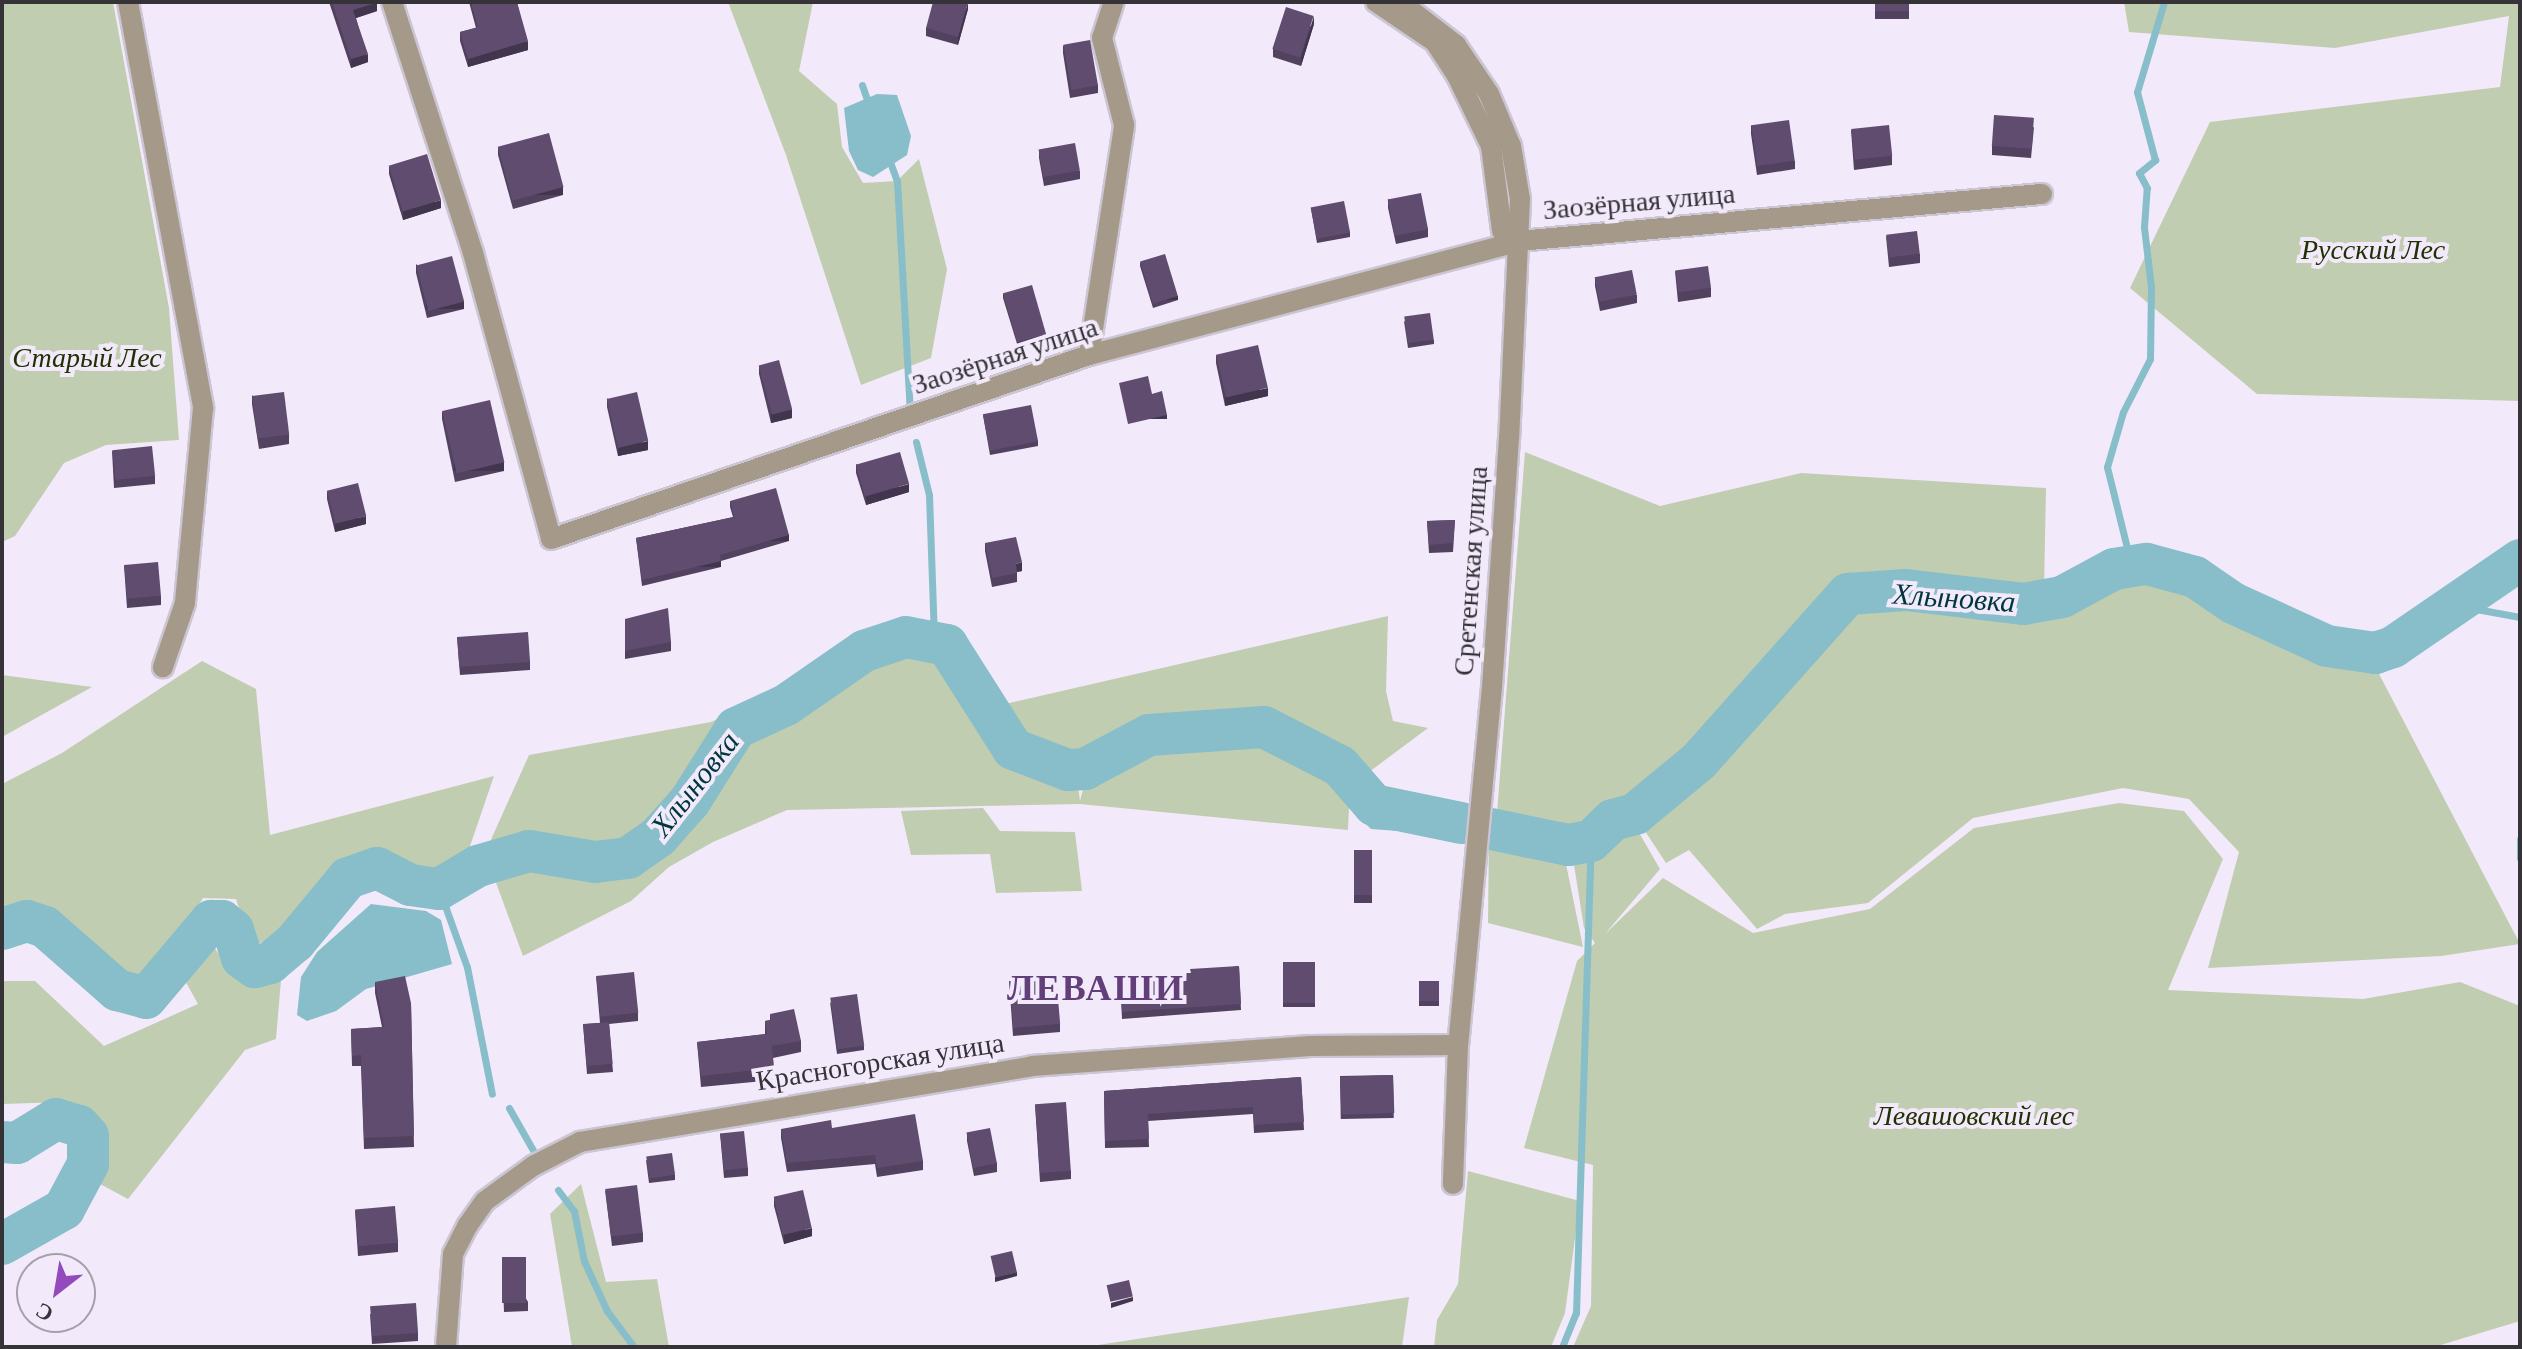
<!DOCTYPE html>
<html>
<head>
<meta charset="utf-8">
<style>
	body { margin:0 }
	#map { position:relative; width:2522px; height:1349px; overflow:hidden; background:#f2eafa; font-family:"Crimson Pro",serif }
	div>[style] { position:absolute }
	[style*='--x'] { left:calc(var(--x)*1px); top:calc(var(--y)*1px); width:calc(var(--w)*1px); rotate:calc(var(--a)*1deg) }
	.green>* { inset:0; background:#c1cdb0 }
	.water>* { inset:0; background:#87bec9 }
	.stream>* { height:7px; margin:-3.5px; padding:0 3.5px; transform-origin:3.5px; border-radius:3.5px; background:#87bec9 }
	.river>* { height:42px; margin:-21px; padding:0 21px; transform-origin:21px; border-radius:21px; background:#87bec9 }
	.roads { filter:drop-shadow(2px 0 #ccc5d3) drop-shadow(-2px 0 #ccc5d3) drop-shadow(0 2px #ccc5d3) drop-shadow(0 -2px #ccc5d3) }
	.minor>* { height:20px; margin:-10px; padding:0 10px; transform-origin:10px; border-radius:10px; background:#a59a89 }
	.wall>* { inset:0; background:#52415f; transform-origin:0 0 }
	.shaded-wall>* { inset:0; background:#42354e; transform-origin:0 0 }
	.building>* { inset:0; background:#5f4c6f; transform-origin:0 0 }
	span { translate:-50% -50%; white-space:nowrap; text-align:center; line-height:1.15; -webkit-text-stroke:8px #f2eafa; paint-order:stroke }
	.street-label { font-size:28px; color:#353238 }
	.park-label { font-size:28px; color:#223102; font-style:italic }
	.water-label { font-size:30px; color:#00373f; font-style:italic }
	.district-label { font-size:36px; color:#623f79; font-weight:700; letter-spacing:2px }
	.frame { position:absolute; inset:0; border:4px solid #353238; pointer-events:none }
	.north { position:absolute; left:16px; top:1253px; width:80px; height:80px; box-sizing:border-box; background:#f2eafa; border:2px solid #a6a0ac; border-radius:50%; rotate:211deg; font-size:22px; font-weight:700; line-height:32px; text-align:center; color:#353238 }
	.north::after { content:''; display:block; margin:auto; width:28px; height:36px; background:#924abd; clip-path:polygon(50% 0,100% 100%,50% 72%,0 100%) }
</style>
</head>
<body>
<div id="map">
	<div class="green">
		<i style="clip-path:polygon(2px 2px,113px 2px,169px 308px,179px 440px,106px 445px,64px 463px,15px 536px,2px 542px)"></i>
		<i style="clip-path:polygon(728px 2px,813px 2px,799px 71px,837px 104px,842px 147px,863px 183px,897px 181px,919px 159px,947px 269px,931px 358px,861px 385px,786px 155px)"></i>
		<i style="clip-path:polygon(2124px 2px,2520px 2px,2520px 401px,2257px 394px,2130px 288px,2210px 122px,2500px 87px,2509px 16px,2335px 48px,2129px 32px)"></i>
		<i style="clip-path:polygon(1525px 452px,1660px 506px,1801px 473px,2046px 488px,2044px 590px,1881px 578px,1845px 582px,1654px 791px,1563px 830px,1497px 813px)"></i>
		<i style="clip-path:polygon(2121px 576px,2174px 582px,2211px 613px,2295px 647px,2377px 670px,2520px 944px,2441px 956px,2208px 968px,2239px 852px,2189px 799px,2123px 788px,1973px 818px,1868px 903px,1785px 914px,1757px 929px,1689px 850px,1666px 863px,1639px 822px,1742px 740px,1750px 715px,1788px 682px,1801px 653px,1854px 603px,1897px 598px,1988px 607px,2015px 615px,2042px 614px,2092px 603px)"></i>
		<i style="clip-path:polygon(1388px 616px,1386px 691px,1393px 721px,1428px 728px,1369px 772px,1265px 719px,1145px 726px,1081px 761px,1009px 729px,1001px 705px)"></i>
		<i style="clip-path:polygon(895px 649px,936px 649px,1000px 758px,1077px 778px,1080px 801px,1085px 781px,1132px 748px,1171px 735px,1255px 735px,1289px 742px,1350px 786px,1348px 830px,1080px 804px,787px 810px,713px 842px,669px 867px,631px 901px,523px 956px,485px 853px,529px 755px,711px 722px,817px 671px)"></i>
		<i style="clip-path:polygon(202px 661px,256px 689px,270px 835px,494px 776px,468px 852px,455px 867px,429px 873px,341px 872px,288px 930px,252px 947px,236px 899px,203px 898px,156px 974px,122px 977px,45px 907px,2px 916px,2px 784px,62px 753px)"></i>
		<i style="clip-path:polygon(2px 675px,92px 687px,2px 737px)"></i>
		<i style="clip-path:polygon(2119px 803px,2184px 811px,2223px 859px,2168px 990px,2363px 999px,2460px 982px,2520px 1006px,2520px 1321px,2434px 1347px,1573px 1347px,1591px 1306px,1593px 1165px,1524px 1148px,1577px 961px,1595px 943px,1584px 928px,1574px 865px,1591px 841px,1634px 824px,1660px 869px,1605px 934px,1663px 878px,1753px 933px,1870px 909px,1974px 828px)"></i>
		<i style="clip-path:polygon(983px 808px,1000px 831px,1075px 832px,1082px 891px,996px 893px,990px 854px,911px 855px,901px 811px)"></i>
		<i style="clip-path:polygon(1489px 833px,1565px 859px,1583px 947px,1488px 923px)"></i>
		<i style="clip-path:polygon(210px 941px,232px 974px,281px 980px,276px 1039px,245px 1050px,128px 1199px,100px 1184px,106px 1137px,66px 1102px,2px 1104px,2px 981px,35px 981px,104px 1046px,198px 1004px,182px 975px)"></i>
		<i style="clip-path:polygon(1468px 1171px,1580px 1201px,1565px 1313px,1551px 1347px,1434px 1347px,1437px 1320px,1458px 1284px)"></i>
		<i style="clip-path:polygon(581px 1184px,606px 1282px,657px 1279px,669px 1347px,572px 1347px,550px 1214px)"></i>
		<i style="clip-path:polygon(1409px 1297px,1402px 1347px,1085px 1347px)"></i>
	</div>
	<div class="water">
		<i style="clip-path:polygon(877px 94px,897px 95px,911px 136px,907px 155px,873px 177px,858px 170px,849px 151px,844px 108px)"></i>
		<i style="clip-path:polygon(1364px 792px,1427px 817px,1429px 837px,1409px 823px,1398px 831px,1371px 829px,1364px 822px,1366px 806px,1359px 801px)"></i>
		<i style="clip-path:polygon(371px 904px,426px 911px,441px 920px,452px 964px,366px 989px,336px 1011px,307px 1021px,297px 1015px,301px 977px,317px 952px)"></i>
	</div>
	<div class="stream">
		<i style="--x:862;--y:85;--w:21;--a:71"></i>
		<i style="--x:890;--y:162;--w:20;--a:70"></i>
		<i style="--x:897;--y:181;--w:231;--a:86.8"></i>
		<i style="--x:916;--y:442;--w:55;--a:76.2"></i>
		<i style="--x:929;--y:495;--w:144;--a:88"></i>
		<i style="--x:2131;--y:564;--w:100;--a:-103.9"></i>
		<i style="--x:2107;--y:467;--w:57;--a:-73.8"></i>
		<i style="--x:2123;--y:412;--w:59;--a:-63"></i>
		<i style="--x:2150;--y:359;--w:72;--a:-89.2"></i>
		<i style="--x:2151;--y:287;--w:60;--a:-96.7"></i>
		<i style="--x:2144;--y:227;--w:39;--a:-86"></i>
		<i style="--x:2147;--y:188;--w:17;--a:-118"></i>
		<i style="--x:2139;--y:173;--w:21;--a:-39"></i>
		<i style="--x:2155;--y:160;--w:70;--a:-104.8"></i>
		<i style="--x:2137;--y:92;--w:94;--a:-73.3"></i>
		<i style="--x:2449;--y:604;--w:72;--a:10.4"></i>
		<i style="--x:2520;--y:839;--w:19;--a:90"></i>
		<i style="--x:439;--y:889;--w:83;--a:70.3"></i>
		<i style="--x:467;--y:967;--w:129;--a:78.9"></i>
		<i style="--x:509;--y:1108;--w:48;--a:60.3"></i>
		<i style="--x:558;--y:1190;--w:26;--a:53"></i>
		<i style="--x:574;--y:1211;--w:51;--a:78.7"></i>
		<i style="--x:584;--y:1261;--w:55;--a:65.3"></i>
		<i style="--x:607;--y:1311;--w:45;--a:53.1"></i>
		<i style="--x:1562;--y:1347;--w:37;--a:-68"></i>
		<i style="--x:1576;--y:1313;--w:472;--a:-88.2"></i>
	</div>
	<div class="river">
		<i style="--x:1486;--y:828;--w:84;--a:11.7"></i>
		<i style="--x:1568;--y:845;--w:23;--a:-10"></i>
		<i style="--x:1591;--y:841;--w:30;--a:-44"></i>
		<i style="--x:1613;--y:820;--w:23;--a:-15"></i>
		<i style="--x:1635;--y:814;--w:83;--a:-39.6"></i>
		<i style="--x:1699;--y:761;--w:224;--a:-48.3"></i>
		<i style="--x:1848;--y:594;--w:58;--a:-3.9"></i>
		<i style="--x:1906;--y:590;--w:118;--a:6.8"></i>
		<i style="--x:2023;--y:604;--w:40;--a:-10"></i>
		<i style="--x:2062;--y:597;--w:59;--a:-28.3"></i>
		<i style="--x:2114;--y:569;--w:33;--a:-9"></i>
		<i style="--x:2147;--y:564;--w:50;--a:15.2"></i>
		<i style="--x:2195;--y:577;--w:46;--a:34.4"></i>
		<i style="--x:2233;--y:603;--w:103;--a:24.6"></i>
		<i style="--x:2327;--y:646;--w:49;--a:8.3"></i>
		<i style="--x:2375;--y:653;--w:19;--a:-18"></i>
		<i style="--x:2393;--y:647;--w:154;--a:-34.4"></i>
		<i style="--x:2;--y:929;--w:26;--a:-18"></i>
		<i style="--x:27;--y:921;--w:19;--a:18"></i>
		<i style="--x:45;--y:927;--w:96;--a:41.2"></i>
		<i style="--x:117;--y:990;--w:30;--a:15"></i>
		<i style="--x:146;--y:998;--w:101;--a:-49.8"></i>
		<i style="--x:211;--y:921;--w:11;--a:0"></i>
		<i style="--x:222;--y:921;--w:14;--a:39"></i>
		<i style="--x:233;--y:930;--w:29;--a:72"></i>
		<i style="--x:242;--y:958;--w:16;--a:35"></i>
		<i style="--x:255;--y:967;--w:16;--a:-15"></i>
		<i style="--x:270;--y:963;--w:33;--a:-40"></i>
		<i style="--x:295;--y:942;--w:83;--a:-50.4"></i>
		<i style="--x:348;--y:878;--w:31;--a:-19"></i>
		<i style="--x:377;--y:868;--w:37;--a:27"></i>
		<i style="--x:410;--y:885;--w:29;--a:8"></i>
		<i style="--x:439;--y:889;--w:45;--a:-30.5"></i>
		<i style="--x:478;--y:866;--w:53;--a:-16.4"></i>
		<i style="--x:529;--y:851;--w:67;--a:9.5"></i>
		<i style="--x:595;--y:862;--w:33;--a:-7"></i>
		<i style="--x:628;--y:858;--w:38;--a:-35"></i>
		<i style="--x:659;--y:836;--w:47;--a:-48.5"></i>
		<i style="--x:690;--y:801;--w:86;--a:-57.8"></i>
		<i style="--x:736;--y:728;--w:55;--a:-24.7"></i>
		<i style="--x:786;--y:705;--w:95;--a:-34.7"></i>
		<i style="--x:864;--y:651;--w:44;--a:-18.4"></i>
		<i style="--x:906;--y:637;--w:42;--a:11"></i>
		<i style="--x:947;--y:645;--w:123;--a:57.6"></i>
		<i style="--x:1013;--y:749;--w:59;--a:20.9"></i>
		<i style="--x:1068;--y:770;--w:17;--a:-3"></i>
		<i style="--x:1085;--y:769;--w:72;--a:-28"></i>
		<i style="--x:1149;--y:735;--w:115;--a:-4"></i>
		<i style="--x:1264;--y:727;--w:85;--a:27.2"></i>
		<i style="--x:1340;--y:766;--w:52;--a:48.9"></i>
		<i style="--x:1374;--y:805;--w:89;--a:11.7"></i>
		<i style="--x:2;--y:1142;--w:15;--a:4"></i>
		<i style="--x:17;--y:1143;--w:46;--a:-31.6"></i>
		<i style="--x:56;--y:1119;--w:24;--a:17"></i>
		<i style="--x:79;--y:1126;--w:13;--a:48"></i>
		<i style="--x:88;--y:1136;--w:28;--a:90"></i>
		<i style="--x:88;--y:1164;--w:51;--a:118.1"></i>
		<i style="--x:64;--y:1209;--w:71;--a:150.6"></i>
	</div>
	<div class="roads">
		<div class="minor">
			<i style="--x:128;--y:2;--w:413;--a:79.5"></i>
			<i style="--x:203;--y:408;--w:196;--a:95.3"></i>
			<i style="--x:185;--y:603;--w:68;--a:109"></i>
			<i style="--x:392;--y:2;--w:264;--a:72.1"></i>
			<i style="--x:473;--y:253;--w:296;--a:74.7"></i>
			<i style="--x:551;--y:539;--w:569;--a:-18.88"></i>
			<i style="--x:1089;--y:355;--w:445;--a:-14.8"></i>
			<i style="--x:1519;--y:241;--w:525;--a:-5.14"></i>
			<i style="--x:1376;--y:2;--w:71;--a:34.1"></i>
			<i style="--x:1435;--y:42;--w:38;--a:57"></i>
			<i style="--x:1456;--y:74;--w:80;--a:64.1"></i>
			<i style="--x:1491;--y:146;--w:86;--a:82.6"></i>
			<i style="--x:1400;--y:2;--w:71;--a:37.5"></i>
			<i style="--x:1456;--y:45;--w:59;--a:56"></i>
			<i style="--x:1489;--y:94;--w:56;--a:67.1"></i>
			<i style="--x:1511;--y:146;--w:54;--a:80.4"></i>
			<i style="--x:1520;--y:199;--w:239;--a:92.6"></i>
			<i style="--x:1509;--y:438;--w:250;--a:93.9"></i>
			<i style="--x:1492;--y:687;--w:360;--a:95.4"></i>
			<i style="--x:1458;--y:1045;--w:139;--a:92.1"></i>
			<i style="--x:1089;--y:355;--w:233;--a:-81.3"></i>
			<i style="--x:1124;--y:125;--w:90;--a:-104.2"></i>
			<i style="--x:1102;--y:38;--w:38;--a:-72"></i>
			<i style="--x:446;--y:1347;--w:93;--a:-85.7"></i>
			<i style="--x:453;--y:1254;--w:33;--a:-63"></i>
			<i style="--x:468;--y:1225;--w:29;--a:-55"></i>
			<i style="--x:485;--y:1201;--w:59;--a:-36.1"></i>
			<i style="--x:533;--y:1166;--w:53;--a:-27.1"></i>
			<i style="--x:580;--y:1142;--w:458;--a:-9.5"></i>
			<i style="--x:1032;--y:1066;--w:279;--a:-4.1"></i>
			<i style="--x:1310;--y:1046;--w:148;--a:-0.4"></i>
		</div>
	</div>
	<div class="wall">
		<i style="clip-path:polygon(329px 2px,377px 2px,377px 11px,356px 18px,368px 62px,351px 68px)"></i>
		<i style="clip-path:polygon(469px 2px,517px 2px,528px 50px,468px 67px,460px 41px,460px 32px,476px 28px)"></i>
		<i style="left:1875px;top:2px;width:34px;height:17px"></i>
		<i style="clip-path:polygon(968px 9px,958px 45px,926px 36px,926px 28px)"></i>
		<i style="clip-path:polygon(1314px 24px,1301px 66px,1273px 57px,1273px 49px)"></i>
		<i style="clip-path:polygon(1063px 45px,1098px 85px,1098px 93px,1070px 98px,1063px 53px)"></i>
		<i style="clip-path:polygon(1751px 125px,1795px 161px,1795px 169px,1757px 175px,1751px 134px)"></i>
		<i style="clip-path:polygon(2034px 127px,2031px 158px,1992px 155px,1992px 146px)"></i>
		<i style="clip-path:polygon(1851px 130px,1892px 156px,1892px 165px,1854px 170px)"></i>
		<i style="clip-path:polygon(498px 147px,563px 195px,513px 209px,498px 155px)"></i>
		<i style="clip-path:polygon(1039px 150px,1080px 171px,1080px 179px,1044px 186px,1039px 158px)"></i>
		<i style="clip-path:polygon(389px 166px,441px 208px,403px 220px,389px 174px)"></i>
		<i style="clip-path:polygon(1388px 199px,1428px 229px,1428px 237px,1396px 244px,1388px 208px)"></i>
		<i style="clip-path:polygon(1311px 208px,1350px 232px,1350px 237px,1317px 243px)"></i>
		<i style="clip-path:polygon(1886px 236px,1920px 254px,1920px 263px,1889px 267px)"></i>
		<i style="clip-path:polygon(1140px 262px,1178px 300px,1153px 308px,1140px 266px)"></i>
		<i style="clip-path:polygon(416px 264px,464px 309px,427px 318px,416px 273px)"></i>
		<i style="clip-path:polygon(1675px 271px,1711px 288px,1711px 297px,1678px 302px)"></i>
		<i style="clip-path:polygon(1595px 277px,1637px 295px,1637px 303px,1600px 311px,1595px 286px)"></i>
		<i style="clip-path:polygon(1003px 293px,1046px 338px,1018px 347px,1003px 298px)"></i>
		<i style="clip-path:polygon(1404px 321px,1434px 340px,1434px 344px,1408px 348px)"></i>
		<i style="clip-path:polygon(1216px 355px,1268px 396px,1225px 406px,1216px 363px)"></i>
		<i style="clip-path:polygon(759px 366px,792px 418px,771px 423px,759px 374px)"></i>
		<i style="clip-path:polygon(252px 395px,289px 435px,289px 444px,259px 449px,252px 404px)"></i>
		<i style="clip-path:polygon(607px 398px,648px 450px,618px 456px,607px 407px)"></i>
		<i style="clip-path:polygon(442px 411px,504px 471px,455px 482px,442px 419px)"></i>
		<i style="clip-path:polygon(983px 415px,1038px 441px,1038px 446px,990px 455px)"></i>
		<i style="clip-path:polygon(112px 451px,155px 476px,155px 484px,114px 488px)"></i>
		<i style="clip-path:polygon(856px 464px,909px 492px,866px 505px,856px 473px)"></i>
		<i style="clip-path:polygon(327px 491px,366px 524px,335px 532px,327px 499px)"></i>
		<i style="clip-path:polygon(730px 501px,789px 541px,721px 561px,721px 567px,642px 586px,636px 538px,733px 517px,730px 507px)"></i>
		<i style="clip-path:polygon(1455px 520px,1453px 552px,1429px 553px,1427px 521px)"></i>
		<i style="clip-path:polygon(985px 543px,1022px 571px,1017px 572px,1017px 582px,992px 587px,985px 551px)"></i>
		<i style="clip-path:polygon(124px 565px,161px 596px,161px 605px,127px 608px)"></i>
		<i style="clip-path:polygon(625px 619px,671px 642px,671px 651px,625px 659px)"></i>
		<i style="clip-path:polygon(457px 637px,530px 662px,530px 670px,460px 675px)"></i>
		<i style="left:1354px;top:850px;width:18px;height:53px"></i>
		<i style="left:1283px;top:962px;width:32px;height:45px"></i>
		<i style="clip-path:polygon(1239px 966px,1241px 1010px,1122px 1019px,1120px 977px,1191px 973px)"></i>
		<i style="clip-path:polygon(596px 976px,638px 1013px,638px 1021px,609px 1024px,613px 1072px,587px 1074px,583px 1024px,600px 1023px)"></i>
		<i style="clip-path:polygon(1009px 980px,1060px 1024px,1060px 1032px,1013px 1036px)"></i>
		<i style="left:1419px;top:981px;width:20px;height:25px"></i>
		<i style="clip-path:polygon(375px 982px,411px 1003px,414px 1147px,364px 1149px,361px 1066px,352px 1066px,351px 1029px,382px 1027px,375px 993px)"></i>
		<i style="clip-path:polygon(830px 1002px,864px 1046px,864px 1050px,837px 1054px)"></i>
		<i style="clip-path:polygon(770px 1014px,801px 1041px,801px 1052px,773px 1058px,774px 1080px,701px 1087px,697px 1042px,765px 1034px,765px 1021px,770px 1020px)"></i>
		<i style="left:1393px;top:1075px;width:43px;height:53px;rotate:89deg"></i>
		<i style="clip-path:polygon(1301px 1077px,1304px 1130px,1254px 1133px,1253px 1114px,1148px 1121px,1149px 1147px,1105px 1148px,1104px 1091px)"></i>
		<i style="clip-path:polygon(1035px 1104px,1071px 1171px,1071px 1179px,1040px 1182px)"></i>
		<i style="clip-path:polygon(832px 1128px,923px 1161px,923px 1170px,877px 1177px,875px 1164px,787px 1172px,781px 1138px,781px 1129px)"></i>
		<i style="clip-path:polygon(720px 1133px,748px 1168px,748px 1176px,724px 1178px)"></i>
		<i style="clip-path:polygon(967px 1133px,997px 1163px,997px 1172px,974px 1176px,967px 1141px)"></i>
		<i style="clip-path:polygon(646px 1160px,675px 1175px,675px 1180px,649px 1183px)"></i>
		<i style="clip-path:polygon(605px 1190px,643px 1233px,643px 1242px,612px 1246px)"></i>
		<i style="clip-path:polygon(774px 1198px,812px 1236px,784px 1244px,774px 1206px)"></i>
		<i style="clip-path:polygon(355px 1210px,398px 1243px,398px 1252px,358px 1256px)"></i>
		<i style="clip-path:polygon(502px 1257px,528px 1302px,528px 1311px,504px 1312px)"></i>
		<i style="clip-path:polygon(370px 1314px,418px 1333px,418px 1341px,372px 1344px)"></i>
	</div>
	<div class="shaded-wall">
		<i style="clip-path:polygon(968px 2px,968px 9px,958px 45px,958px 37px)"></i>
		<i style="clip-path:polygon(377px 3px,377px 11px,353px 19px,353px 10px)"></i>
		<i style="clip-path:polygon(1314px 16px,1314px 24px,1301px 66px,1301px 58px)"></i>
		<i style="clip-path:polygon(528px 41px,528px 50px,468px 67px,468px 59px)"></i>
		<i style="clip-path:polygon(368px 54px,368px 62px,351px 68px,351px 59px)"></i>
		<i style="left:563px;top:187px;width:8px;height:52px;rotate:90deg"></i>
		<i style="clip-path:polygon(441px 200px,441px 208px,403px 220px,403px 211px)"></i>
		<i style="left:1178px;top:296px;width:4px;height:26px;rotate:90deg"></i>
		<i style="left:464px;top:301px;width:8px;height:38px;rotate:90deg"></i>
		<i style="clip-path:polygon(1046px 334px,1046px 338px,1018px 347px,1018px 342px)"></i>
		<i style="clip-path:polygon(1268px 388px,1268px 396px,1225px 406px,1225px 397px)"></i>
		<i style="clip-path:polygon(792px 409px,792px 418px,771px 423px,771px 414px)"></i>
		<i style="left:1167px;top:415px;width:4px;height:40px;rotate:90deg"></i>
		<i style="clip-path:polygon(648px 441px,648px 450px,618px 456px,618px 448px)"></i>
		<i style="left:504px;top:462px;width:9px;height:50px;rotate:90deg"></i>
		<i style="clip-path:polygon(909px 484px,909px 492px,866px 505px,866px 496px)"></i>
		<i style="clip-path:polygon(366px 516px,366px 524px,335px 532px,335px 523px)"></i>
		<i style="left:789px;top:535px;width:6px;height:72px;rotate:90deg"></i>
		<i style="left:721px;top:561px;width:6px;height:81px;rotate:90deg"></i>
		<i style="clip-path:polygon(1022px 562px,1022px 571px,1016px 572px,1016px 564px)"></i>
		<i style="clip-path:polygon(812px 1228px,812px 1236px,784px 1244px,784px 1235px)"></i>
		<i style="clip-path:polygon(1017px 1272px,1017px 1276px,995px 1282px,995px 1277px)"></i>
		<i style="clip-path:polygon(1133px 1297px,1133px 1301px,1111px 1308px,1111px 1303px)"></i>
	</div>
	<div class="building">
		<i style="clip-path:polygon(332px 2px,377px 2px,353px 10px,368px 54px,351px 59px)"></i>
		<i style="clip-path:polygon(471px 2px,517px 2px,528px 41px,468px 59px,460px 32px,478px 27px)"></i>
		<i style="clip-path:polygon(933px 2px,968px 2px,958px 37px,926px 28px)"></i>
		<i style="left:1875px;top:2px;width:34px;height:9px"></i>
		<i style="left:1286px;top:7px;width:29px;height:44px;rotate:18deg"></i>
		<i style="left:1090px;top:40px;width:46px;height:27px;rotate:80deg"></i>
		<i style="left:1994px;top:115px;width:40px;height:31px;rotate:4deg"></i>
		<i style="left:1789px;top:120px;width:41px;height:38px;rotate:82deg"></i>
		<i style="left:1889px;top:125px;width:31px;height:38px;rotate:84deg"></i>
		<i style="left:549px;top:133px;width:56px;height:53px;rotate:75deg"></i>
		<i style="left:1075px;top:143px;width:28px;height:37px;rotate:80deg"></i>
		<i style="left:427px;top:154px;width:48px;height:40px;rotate:73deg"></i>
		<i style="left:1421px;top:193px;width:37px;height:34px;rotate:79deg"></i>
		<i style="left:1344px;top:201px;width:32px;height:34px;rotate:79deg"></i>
		<i style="left:1917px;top:231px;width:23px;height:31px;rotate:83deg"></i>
		<i style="left:1165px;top:254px;width:44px;height:26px;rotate:73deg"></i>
		<i style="left:452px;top:256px;width:47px;height:37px;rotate:75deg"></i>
		<i style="left:1708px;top:266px;width:22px;height:33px;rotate:82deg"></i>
		<i style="left:1632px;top:270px;width:25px;height:38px;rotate:79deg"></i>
		<i style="left:1032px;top:285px;width:51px;height:30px;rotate:74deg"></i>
		<i style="left:1430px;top:313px;width:27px;height:26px;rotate:82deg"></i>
		<i style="left:1258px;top:345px;width:44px;height:43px;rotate:77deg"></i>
		<i style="left:779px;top:360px;width:51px;height:21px;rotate:75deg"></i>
		<i style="clip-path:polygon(1148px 376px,1152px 394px,1162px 391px,1167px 415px,1128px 424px,1119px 383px)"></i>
		<i style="left:284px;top:392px;width:43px;height:32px;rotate:83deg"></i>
		<i style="left:637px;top:392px;width:50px;height:31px;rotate:77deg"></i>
		<i style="left:490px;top:400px;width:64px;height:49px;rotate:77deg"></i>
		<i style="left:1031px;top:405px;width:37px;height:49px;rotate:79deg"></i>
		<i style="left:152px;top:446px;width:30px;height:40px;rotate:84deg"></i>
		<i style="left:900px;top:452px;width:33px;height:46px;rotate:74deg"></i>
		<i style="left:358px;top:483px;width:34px;height:32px;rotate:76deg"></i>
		<i style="clip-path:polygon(776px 488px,789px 535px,720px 555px,721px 561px,642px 580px,636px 538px,734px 517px,730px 501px)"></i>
		<i style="clip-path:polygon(1455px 520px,1453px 543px,1429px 545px,1427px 521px)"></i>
		<i style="clip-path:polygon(1016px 537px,1022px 562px,1016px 564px,1017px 573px,992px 578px,985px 543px)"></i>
		<i style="left:158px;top:562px;width:34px;height:34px;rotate:85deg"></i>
		<i style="clip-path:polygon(668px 608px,671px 642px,625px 651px,625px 619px)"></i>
		<i style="left:528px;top:632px;width:30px;height:71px;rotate:86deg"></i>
		<i style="left:1354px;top:850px;width:18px;height:45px"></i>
		<i style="left:1283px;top:962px;width:32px;height:41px"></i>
		<i style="clip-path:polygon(1239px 966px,1241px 1004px,1122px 1012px,1120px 977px,1191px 973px,1190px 969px)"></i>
		<i style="left:634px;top:972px;width:41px;height:38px;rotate:84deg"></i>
		<i style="clip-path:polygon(405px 976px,411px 1003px,414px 1136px,364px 1138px,361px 1055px,352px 1056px,351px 1029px,384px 1027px,375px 982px)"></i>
		<i style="left:1056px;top:976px;width:48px;height:47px;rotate:85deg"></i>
		<i style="left:1419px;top:981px;width:20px;height:20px"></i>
		<i style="left:857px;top:994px;width:52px;height:27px;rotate:82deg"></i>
		<i style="clip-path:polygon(794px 1009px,801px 1041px,772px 1046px,774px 1068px,701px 1076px,697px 1042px,767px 1034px,765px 1021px,771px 1020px,770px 1014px)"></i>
		<i style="left:609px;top:1022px;width:42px;height:26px;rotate:85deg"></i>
		<i style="left:1393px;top:1075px;width:38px;height:53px;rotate:88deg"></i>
		<i style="clip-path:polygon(1301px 1077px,1304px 1122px,1254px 1125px,1253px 1107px,1148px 1114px,1149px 1139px,1105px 1141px,1104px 1091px)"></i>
		<i style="left:1066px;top:1102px;width:69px;height:31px;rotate:86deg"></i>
		<i style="clip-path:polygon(915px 1114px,923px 1161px,877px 1168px,875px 1155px,787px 1163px,781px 1129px,831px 1120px,832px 1128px)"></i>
		<i style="left:990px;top:1128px;width:36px;height:24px;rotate:79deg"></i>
		<i style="left:744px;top:1131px;width:37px;height:24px;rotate:84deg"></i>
		<i style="left:672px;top:1153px;width:22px;height:26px;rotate:82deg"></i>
		<i style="left:637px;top:1185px;width:48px;height:32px;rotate:83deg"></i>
		<i style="left:803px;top:1190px;width:39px;height:30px;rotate:77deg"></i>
		<i style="left:395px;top:1206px;width:37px;height:40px;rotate:85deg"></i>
		<i style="left:1012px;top:1251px;width:22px;height:22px;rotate:77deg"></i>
		<i style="left:502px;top:1257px;width:24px;height:46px"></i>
		<i style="left:1129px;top:1280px;width:17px;height:23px;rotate:77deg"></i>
		<i style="left:416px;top:1303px;width:30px;height:46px;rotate:86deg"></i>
	</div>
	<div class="street-label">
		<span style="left:1639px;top:202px;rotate:-5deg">Заозёрная улица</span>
		<span style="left:1005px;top:356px;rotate:-18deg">Заозёрная улица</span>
		<span style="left:1471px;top:571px;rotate:-86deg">Сретенская улица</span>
		<span style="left:880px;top:1062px;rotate:-9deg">Красногорская улица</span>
	</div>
	<div class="park-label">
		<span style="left:2373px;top:250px">Русский Лес</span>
		<span style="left:87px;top:358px">Старый Лес</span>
		<span style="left:1974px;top:1116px">Левашовский лес</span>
	</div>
	<div class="water-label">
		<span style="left:1954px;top:598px;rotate:4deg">Хлыновка</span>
		<span style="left:695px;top:784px;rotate:-52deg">Хлыновка</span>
	</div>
	<div class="district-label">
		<span style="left:1096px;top:989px">ЛЕВАШИ</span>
	</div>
	<div class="frame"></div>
	<div class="north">С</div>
</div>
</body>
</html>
